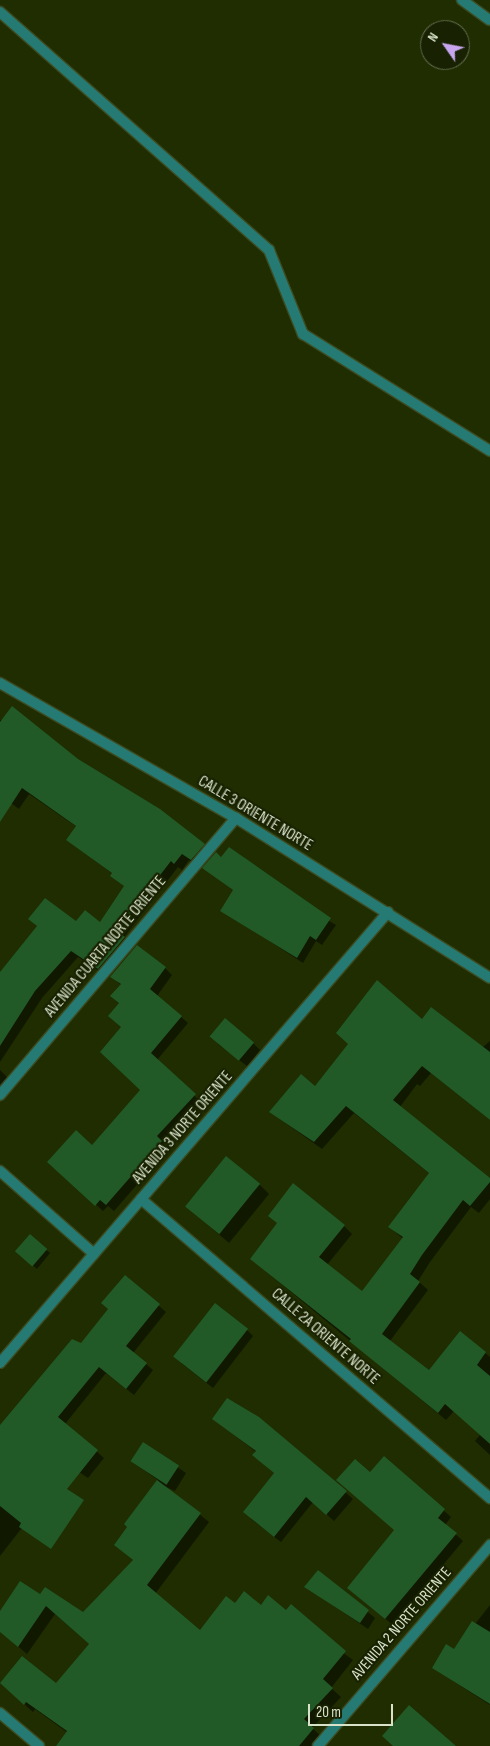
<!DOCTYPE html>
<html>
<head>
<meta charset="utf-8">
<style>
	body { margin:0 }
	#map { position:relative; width:490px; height:1746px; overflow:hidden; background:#1f2d00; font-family:"Sofia Sans Condensed",sans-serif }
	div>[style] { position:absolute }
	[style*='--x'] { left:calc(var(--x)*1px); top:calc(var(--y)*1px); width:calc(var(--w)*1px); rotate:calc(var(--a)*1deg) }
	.shadow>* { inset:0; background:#0007 }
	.building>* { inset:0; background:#215927; transform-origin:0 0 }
	.roads { filter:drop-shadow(1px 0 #3d4a20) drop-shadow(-1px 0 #3d4a20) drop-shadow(0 1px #3d4a20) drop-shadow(0 -1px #3d4a20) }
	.service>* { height:10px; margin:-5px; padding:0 5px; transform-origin:5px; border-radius:5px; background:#257b73 }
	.minor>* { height:10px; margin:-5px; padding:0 5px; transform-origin:5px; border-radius:5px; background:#257b73 }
	.tertiary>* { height:10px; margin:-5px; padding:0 5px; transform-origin:5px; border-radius:5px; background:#257b73 }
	span { translate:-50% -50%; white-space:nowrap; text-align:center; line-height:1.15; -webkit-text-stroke:4.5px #182202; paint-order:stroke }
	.street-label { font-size:16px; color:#d8e2c9 }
	.north { position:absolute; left:420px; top:20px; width:50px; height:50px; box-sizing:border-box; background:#182202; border:1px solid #656f52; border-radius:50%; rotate:303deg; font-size:14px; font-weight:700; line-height:20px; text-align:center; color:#d8e2c9 }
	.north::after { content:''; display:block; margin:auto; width:18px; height:22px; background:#c8a6ef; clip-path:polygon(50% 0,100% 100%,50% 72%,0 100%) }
	.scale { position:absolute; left:308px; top:1704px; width:85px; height:22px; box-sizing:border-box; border:2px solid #d8e2c9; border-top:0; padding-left:6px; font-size:15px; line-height:18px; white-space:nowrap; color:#d8e2c9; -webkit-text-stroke:4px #182202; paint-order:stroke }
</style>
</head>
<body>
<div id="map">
	<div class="shadow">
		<i style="clip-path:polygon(0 720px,77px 760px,210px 852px,198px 866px,189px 860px,182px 870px,178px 867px,124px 937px,131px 945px,105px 975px,78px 957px,42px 998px,0 1062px,0 975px,38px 927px,30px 919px,100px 924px,125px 887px,113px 874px,68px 840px,77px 827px,29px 794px,19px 809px,0 795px)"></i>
		<i style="clip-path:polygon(222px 859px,336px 925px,322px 945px,316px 941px,303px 963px,222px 910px,234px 891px,204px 868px)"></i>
		<i style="clip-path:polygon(165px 968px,172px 975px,157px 996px,188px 1023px,157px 1060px,201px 1102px,163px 1144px,168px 1149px,114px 1211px,108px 1206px,103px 1211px,56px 1168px,92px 1147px,142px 1091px,123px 1027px,120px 1004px,112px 996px,121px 985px,112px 977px)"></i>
		<i style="clip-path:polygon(422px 1021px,482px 1048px,490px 1041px,490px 1120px,431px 1073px,420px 1086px,417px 1084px,400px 1107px,490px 1180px,490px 1199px,479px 1213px,471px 1207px,430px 1262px,418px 1281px,428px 1290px,390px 1341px,429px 1372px,460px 1333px,490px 1357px,490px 1455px,475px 1441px,480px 1435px,454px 1411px,446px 1420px,251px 1259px,344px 1226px,352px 1234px,327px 1265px,362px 1293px,403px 1239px,390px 1227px,430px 1174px,354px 1113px,322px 1149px,270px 1112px,315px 1088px)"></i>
		<i style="clip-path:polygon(253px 1043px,260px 1050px,247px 1066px,218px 1044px)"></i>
		<i style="clip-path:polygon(0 1070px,9px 1079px,0 1089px)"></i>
		<i style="clip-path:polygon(259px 1184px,269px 1194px,229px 1243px,187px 1207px)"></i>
		<i style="clip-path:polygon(30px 1236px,50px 1253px,37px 1269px,20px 1254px)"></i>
		<i style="clip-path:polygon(125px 1277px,166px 1312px,133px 1353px,153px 1370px,134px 1395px,106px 1373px,65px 1424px,104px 1458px,88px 1478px,70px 1466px,0 1556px,0 1427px,81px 1345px,109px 1310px)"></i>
		<i style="clip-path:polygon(247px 1330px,253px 1336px,213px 1388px,181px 1363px)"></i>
		<i style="clip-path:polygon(258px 1418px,353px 1499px,334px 1521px,313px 1502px,281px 1542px,251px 1519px,275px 1474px,254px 1455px,256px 1452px,214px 1419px)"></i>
		<i style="clip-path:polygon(143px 1444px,186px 1473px,175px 1491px,164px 1486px,209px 1522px,155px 1594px,200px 1632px,235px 1605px,286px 1612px,353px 1660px,331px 1688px,341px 1697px,312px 1728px,322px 1737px,314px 1746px,69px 1746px,68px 1733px,35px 1709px,33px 1712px,10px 1691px,56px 1685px,90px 1645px,55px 1614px,27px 1654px,0 1631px,0 1613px,40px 1596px,84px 1614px,134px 1561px,115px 1545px,129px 1527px,125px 1524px,158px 1480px,132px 1462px)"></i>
		<i style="clip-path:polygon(384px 1458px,451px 1517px,445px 1525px,463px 1541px,393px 1625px,356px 1595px,395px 1531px,370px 1474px)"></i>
		<i style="clip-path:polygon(318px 1571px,375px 1618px,368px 1629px,306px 1587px)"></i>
		<i style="clip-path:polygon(490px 1605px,490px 1705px,433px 1668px,454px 1651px)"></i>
	</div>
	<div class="building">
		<i style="clip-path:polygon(12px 706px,78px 759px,160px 809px,205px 844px,191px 860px,182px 854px,174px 864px,171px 861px,117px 931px,125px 937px,98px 969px,71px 951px,35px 991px,0 1046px,0 972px,37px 926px,28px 919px,45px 898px,76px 921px,85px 910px,100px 922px,124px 886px,110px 876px,112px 873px,66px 840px,76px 826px,22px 788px,0 822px,0 722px)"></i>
		<i style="clip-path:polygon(229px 847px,331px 918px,316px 940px,310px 936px,297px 958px,220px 911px,233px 890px,202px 868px,216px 852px,221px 857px)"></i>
		<i style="clip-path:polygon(137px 945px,166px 967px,150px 989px,182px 1016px,151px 1053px,196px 1094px,157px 1136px,162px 1141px,106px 1205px,100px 1200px,95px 1206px,47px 1162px,76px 1130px,92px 1145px,140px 1090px,100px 1052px,121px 1027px,108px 1016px,119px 1003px,110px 996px,121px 984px,110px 977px)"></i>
		<i style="clip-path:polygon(377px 980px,422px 1019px,431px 1007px,490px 1052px,490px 1120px,422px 1066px,393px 1100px,490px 1178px,490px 1182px,470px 1206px,463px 1200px,422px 1255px,410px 1274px,420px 1282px,382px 1334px,429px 1370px,460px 1331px,486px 1352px,477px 1365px,490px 1376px,490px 1444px,445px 1404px,438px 1413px,349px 1341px,351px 1339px,250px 1259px,277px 1223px,268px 1216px,293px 1183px,345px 1225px,319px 1257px,362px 1291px,403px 1237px,388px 1227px,429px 1173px,346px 1106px,314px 1142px,269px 1112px,301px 1074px,315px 1086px,348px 1044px,336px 1033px)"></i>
		<i style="left:225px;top:1018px;width:38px;height:24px;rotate:40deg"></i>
		<i style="left:226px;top:1156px;width:44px;height:65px;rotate:39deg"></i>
		<i style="left:30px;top:1234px;width:23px;height:23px;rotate:41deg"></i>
		<i style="clip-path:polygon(125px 1275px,160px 1304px,126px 1346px,147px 1363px,126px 1389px,99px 1367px,58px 1417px,98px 1450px,67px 1489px,84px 1500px,51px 1549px,19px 1527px,21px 1523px,0 1506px,0 1425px,72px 1339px,81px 1343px,108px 1309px,101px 1303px)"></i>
		<i style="left:215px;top:1303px;width:42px;height:68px;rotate:38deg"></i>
		<i style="clip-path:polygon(227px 1398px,259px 1417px,347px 1491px,326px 1515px,306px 1497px,274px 1537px,243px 1512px,274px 1473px,252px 1455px,256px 1451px,212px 1419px)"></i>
		<i style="left:143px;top:1442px;width:43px;height:23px;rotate:33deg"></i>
		<i style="clip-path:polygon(384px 1456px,445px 1509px,438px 1518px,457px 1533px,385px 1619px,347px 1588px,394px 1530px,336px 1480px,355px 1459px,370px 1472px)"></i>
		<i style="clip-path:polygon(157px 1480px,201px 1513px,147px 1585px,200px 1630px,226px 1596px,235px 1603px,244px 1591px,261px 1605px,268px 1595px,286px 1610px,291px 1604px,346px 1651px,323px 1679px,333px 1688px,304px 1719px,314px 1728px,299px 1746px,56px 1746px,67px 1731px,26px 1702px,24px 1705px,0 1683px,22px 1656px,56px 1683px,89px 1644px,46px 1606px,18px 1647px,0 1632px,0 1611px,20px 1581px,40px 1594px,45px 1587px,83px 1612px,133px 1560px,114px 1545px,127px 1527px,124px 1524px)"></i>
		<i style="clip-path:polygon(318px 1570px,369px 1610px,360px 1623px,304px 1587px)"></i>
		<i style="clip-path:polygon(472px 1621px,490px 1632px,490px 1704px,432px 1668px,446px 1644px,454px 1649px)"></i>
		<i style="clip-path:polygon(409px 1705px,456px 1746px,393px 1746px,382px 1736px)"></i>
	</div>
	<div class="roads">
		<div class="service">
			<i style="--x:462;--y:0;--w:34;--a:36"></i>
			<i style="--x:0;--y:12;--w:359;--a:41.5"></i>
			<i style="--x:269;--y:250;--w:91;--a:68"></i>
			<i style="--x:303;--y:334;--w:221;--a:32"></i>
		</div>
		<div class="minor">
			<i style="--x:0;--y:683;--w:272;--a:29.8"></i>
			<i style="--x:236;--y:818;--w:300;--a:32.2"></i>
			<i style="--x:0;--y:1095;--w:364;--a:-49.6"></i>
			<i style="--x:0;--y:1171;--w:125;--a:41.4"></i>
			<i style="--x:141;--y:1199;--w:460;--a:40.6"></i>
			<i style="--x:0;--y:1363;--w:595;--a:-49.29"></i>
			<i style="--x:318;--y:1746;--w:265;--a:-49.4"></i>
		</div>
		<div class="tertiary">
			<i style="--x:0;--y:1713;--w:51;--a:40.2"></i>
		</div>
	</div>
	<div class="street-label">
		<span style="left:255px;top:814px;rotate:31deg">CALLE 3 ORIENTE NORTE</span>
		<span style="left:106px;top:947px;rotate:-50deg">AVENIDA CUARTA NORTE ORIENTE</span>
		<span style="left:183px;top:1128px;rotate:-49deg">AVENIDA 3 NORTE ORIENTE</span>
		<span style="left:325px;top:1337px;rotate:41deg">CALLE 2A ORIENTE NORTE</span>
		<span style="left:402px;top:1624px;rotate:-49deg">AVENIDA 2 NORTE ORIENTE</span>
	</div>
	<div class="north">N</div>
	<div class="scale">20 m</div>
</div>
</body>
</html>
